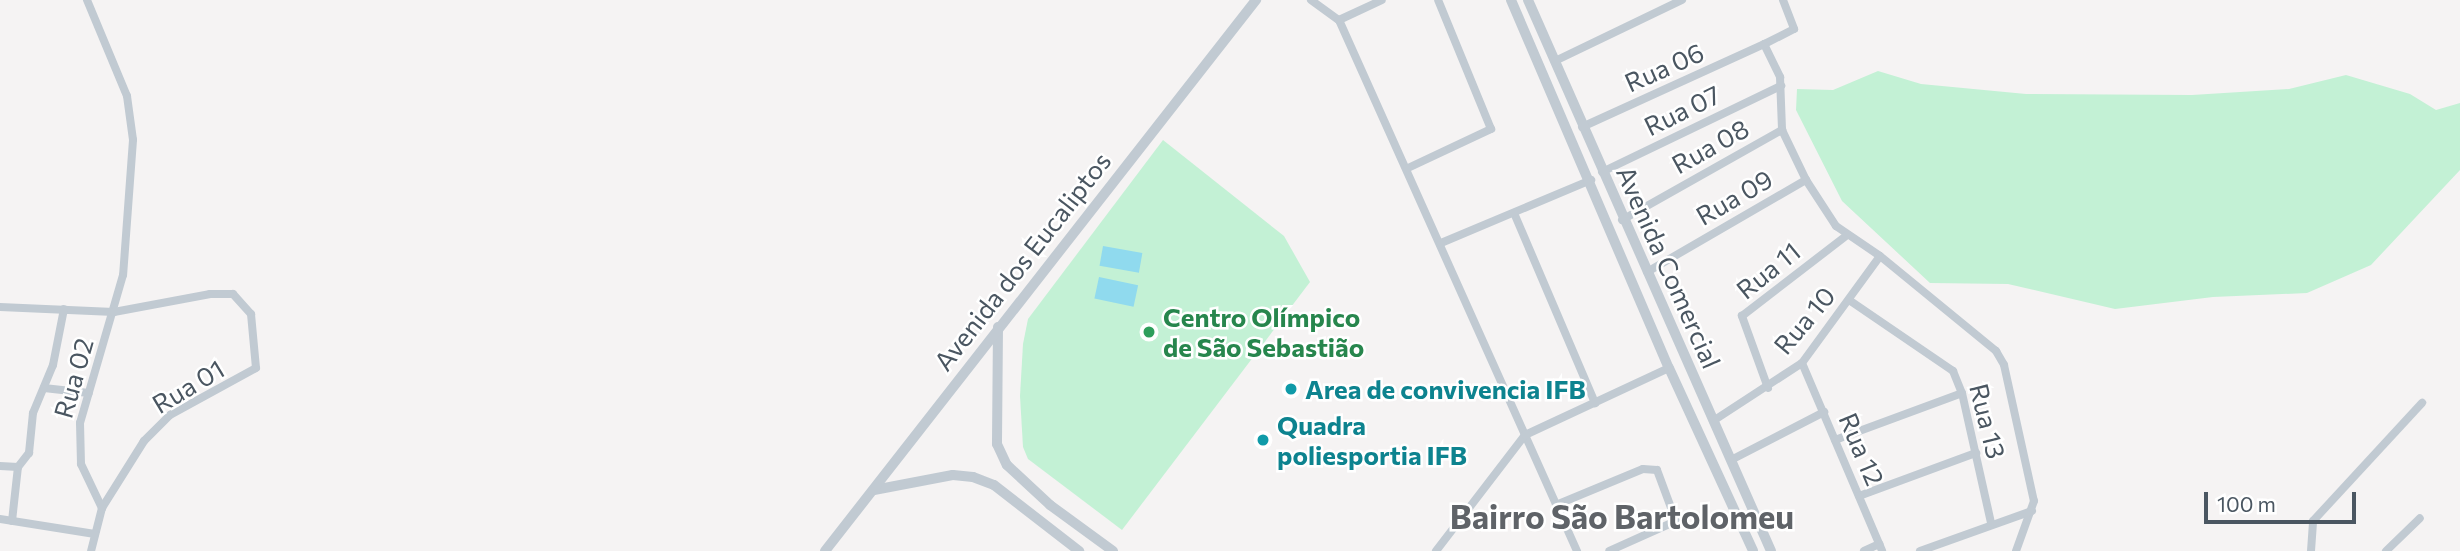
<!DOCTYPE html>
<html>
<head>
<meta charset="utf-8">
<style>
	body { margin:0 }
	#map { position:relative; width:2460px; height:551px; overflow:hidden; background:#f5f3f3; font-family:Commissioner,sans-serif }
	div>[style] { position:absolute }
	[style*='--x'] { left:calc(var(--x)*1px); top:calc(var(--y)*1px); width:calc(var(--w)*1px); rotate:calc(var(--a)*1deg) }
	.green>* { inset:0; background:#c3f1d5 }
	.water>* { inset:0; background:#90daee; transform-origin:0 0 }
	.minor>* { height:8px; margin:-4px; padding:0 4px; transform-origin:4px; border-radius:4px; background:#c1cad2 }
	.tertiary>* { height:10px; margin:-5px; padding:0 5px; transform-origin:5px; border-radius:5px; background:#c1cad2 }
	.dots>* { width:19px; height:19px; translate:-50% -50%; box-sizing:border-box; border:4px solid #fff; border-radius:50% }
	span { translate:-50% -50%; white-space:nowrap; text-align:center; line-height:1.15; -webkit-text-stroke:5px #fff; paint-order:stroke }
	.street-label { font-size:26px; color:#4a5661 }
	.leisure-label { font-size:26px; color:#27864d; font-weight:700 }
	.left { translate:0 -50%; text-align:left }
	.culture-label { font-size:26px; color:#0d838f; font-weight:700 }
	.district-label { font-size:33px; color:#5f6368; font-weight:700 }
	.scale { position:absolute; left:2204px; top:492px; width:152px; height:32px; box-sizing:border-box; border:4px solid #4a5661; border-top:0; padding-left:9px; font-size:21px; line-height:24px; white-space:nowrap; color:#4a5661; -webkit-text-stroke:5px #fff; paint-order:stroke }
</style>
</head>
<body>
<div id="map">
	<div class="green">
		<i style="clip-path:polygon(1878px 71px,1921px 84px,2026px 94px,2192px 95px,2289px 89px,2346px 75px,2410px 94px,2436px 110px,2460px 103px,2460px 170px,2371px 265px,2307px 293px,2213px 297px,2115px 309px,2008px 284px,1930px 283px,1842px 201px,1796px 110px,1797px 89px,1833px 90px)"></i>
		<i style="clip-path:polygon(1163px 140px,1284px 236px,1310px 282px,1122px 530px,1028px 459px,1023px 447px,1020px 396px,1023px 344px,1028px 319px)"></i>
	</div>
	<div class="water">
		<i style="left:1103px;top:246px;width:40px;height:20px;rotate:10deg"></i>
		<i style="left:1099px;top:277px;width:40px;height:22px;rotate:12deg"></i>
	</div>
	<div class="minor">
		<i style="--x:87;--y:0;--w:104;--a:67.4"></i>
		<i style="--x:127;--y:96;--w:44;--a:82.2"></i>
		<i style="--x:133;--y:140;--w:135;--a:94.2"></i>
		<i style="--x:123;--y:275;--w:154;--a:106.2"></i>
		<i style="--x:80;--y:423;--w:41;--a:88.6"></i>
		<i style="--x:81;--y:464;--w:49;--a:64.5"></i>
		<i style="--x:1311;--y:0;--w:34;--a:36"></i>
		<i style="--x:1339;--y:20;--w:582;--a:65.86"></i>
		<i style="--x:1783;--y:0;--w:31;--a:69"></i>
		<i style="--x:1794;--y:29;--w:34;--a:153"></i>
		<i style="--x:1764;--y:44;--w:37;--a:64"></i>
		<i style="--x:1780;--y:77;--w:53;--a:87.8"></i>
		<i style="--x:1782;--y:130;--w:55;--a:64.4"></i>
		<i style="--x:1806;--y:180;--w:55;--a:56.9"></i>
		<i style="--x:1836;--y:226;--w:53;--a:34.3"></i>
		<i style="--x:1880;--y:256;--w:150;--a:39.3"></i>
		<i style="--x:1996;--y:351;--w:16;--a:60"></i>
		<i style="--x:2004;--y:365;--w:139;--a:77.6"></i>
		<i style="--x:2034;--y:501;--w:53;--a:109.8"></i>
		<i style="--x:1339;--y:20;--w:47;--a:-24.9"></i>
		<i style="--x:1555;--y:61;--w:141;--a:-25.7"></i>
		<i style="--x:1582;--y:127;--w:200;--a:-24.5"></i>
		<i style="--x:1408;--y:168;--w:92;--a:-25.2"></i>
		<i style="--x:1491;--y:129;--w:139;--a:-112.3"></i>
		<i style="--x:1602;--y:172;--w:199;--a:-25.7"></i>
		<i style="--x:1514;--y:213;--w:207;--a:66.9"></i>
		<i style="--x:1622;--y:220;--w:184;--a:-29.4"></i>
		<i style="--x:1441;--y:243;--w:163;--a:-22.8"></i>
		<i style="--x:1647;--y:272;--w:184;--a:-30.1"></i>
		<i style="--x:1849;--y:300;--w:126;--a:34.3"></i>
		<i style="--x:1953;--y:371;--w:24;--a:68"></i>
		<i style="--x:1962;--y:393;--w:133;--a:77.4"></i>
		<i style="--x:0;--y:307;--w:114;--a:2.5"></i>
		<i style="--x:114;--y:312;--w:98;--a:-10.6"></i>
		<i style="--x:210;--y:294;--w:23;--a:0"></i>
		<i style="--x:233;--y:294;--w:27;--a:48"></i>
		<i style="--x:251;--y:314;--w:54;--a:84.7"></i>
		<i style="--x:256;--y:368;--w:98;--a:151.3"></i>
		<i style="--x:170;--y:415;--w:37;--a:135"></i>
		<i style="--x:144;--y:441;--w:79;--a:122.1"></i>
		<i style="--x:102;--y:508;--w:44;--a:104.3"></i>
		<i style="--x:1802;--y:363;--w:204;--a:66.9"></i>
		<i style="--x:44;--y:388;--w:45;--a:6.3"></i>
		<i style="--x:1768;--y:388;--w:77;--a:-109.9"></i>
		<i style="--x:1742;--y:316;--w:133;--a:-37.6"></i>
		<i style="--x:1713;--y:421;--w:106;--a:-33.1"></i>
		<i style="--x:1802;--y:363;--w:132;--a:-53.9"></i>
		<i style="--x:1835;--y:440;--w:135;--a:-20.3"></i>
		<i style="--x:1731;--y:460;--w:105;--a:-27.3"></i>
		<i style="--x:0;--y:466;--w:18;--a:3"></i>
		<i style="--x:1859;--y:496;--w:125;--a:-20.2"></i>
		<i style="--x:1556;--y:505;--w:94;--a:-22.5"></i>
		<i style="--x:1643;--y:469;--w:14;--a:4"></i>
		<i style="--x:1657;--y:470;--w:54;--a:69.6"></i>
		<i style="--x:1676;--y:521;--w:73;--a:155.9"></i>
		<i style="--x:0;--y:519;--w:96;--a:9"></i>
		<i style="--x:12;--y:521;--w:54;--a:-83.7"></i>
		<i style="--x:18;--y:467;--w:18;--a:-52"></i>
		<i style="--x:29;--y:453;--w:40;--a:-84.3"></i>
		<i style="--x:33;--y:413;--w:52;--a:-67.4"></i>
		<i style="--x:53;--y:365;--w:57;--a:-78.9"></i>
		<i style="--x:1436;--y:551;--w:146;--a:-52.5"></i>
		<i style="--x:1525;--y:435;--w:159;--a:-25"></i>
		<i style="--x:1864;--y:551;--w:17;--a:-25"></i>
		<i style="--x:1920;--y:551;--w:119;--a:-19.7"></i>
		<i style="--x:2311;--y:551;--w:30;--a:-86"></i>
		<i style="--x:2313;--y:521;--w:161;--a:-47.3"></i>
		<i style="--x:2386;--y:551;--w:47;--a:-44.1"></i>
	</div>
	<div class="tertiary">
		<i style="--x:1511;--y:0;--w:400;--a:66.8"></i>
		<i style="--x:1669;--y:368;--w:201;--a:65.3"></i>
		<i style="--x:1528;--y:0;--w:602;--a:66.2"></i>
		<i style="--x:998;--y:327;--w:117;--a:90.5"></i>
		<i style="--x:997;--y:444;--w:23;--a:65"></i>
		<i style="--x:1007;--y:465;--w:59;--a:42.9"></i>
		<i style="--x:1050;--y:505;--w:78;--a:36.1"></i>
		<i style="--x:874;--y:490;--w:80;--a:-10.8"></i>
		<i style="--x:953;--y:475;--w:20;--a:6"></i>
		<i style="--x:973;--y:477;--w:22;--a:21"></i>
		<i style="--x:994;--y:485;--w:108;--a:37.8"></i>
		<i style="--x:825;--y:551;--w:700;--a:-51.97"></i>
	</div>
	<div class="dots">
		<i style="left:1149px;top:332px;background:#2e9e5b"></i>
		<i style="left:1291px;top:389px;background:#0f9aa8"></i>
		<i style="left:1263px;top:440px;background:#0f9aa8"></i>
	</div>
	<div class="street-label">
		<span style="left:1664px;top:67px;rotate:-24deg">Rua 06</span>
		<span style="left:1682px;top:110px;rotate:-26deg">Rua 07</span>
		<span style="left:1710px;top:146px;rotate:-29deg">Rua 08</span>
		<span style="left:1734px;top:197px;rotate:-30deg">Rua 09</span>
		<span style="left:1022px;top:261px;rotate:-52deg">Avenida dos Eucaliptos</span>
		<span style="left:1669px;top:267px;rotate:66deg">Avenida Comercial</span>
		<span style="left:1768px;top:270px;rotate:-39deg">Rua 11</span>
		<span style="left:1804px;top:320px;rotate:-50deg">Rua 10</span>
		<span style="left:73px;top:378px;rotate:-74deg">Rua 02</span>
		<span style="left:188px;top:386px;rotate:-31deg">Rua 01</span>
		<span style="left:1988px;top:421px;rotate:76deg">Rua 13</span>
		<span style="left:1862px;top:449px;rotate:67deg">Rua 12</span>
	</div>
	<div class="leisure-label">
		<span class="left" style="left:1163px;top:332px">Centro Olímpico<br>de São Sebastião</span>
	</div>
	<div class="culture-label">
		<span class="left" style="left:1305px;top:389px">Area de convivencia IFB</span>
		<span class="left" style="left:1277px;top:440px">Quadra<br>poliesportia IFB</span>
	</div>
	<div class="district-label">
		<span style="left:1622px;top:516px">Bairro São Bartolomeu</span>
	</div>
	<div class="scale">100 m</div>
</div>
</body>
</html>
